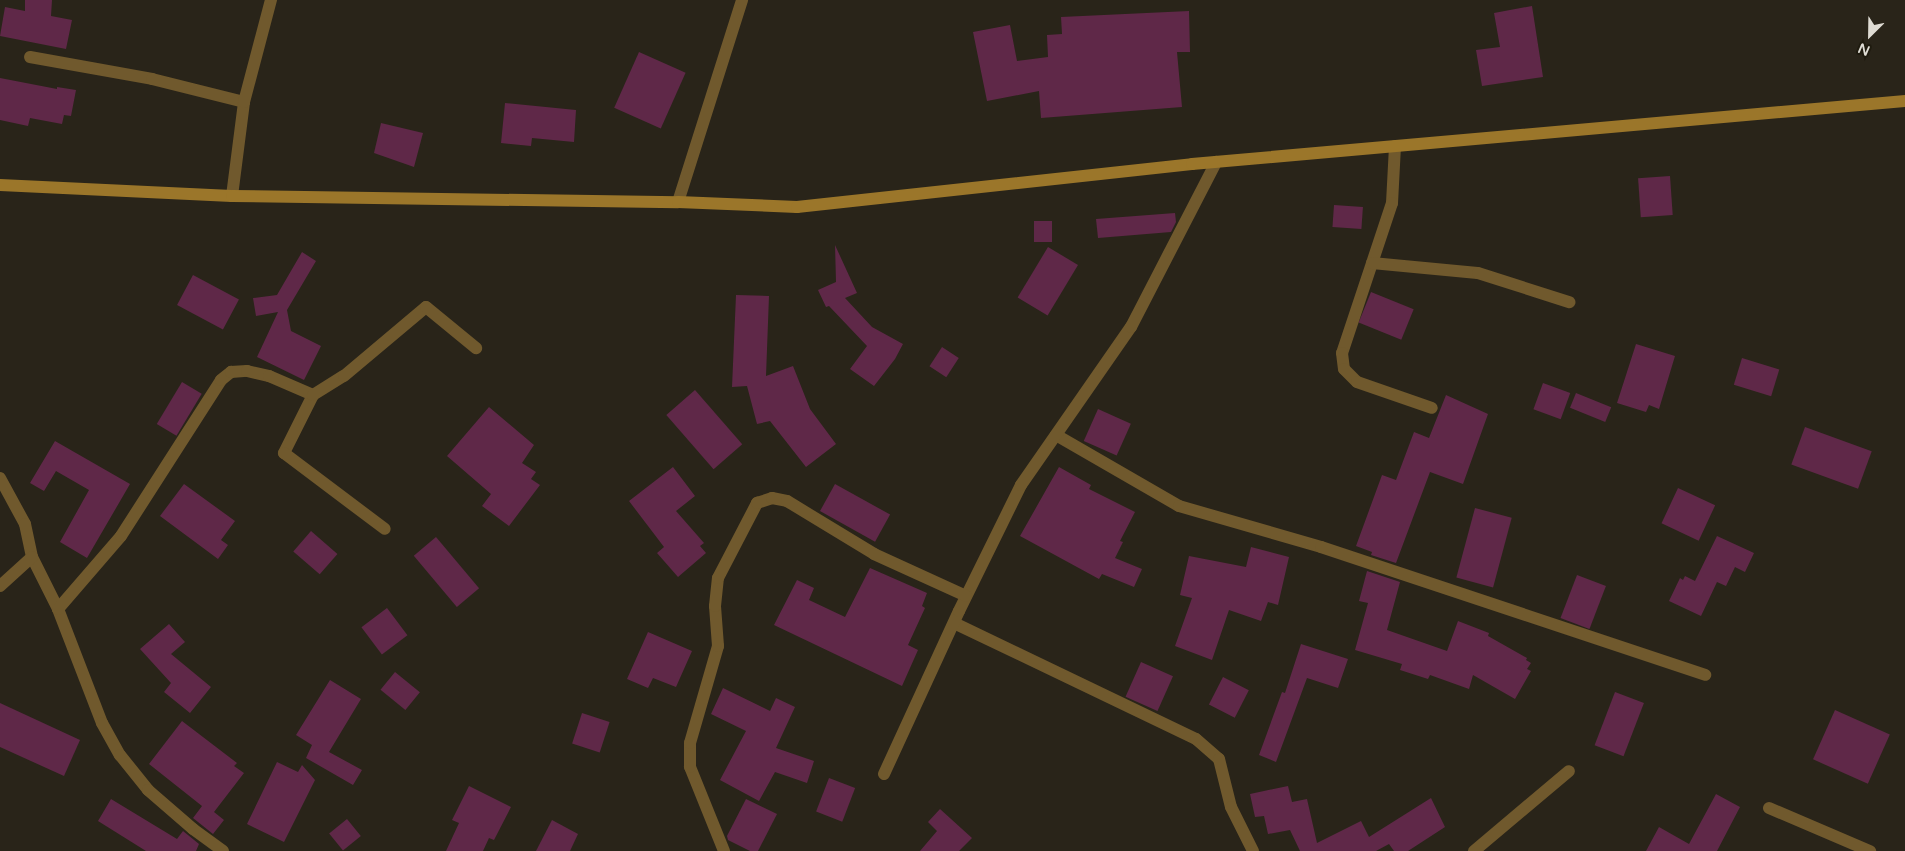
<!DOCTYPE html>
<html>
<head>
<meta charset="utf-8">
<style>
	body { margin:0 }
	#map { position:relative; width:1905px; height:851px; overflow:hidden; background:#292419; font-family:"Varela Round",sans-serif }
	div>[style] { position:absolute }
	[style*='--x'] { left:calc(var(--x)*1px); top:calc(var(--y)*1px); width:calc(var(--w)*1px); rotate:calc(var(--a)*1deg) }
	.building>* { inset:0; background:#5f2848; transform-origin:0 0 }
	.minor>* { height:12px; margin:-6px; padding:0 6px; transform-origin:6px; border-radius:6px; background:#70592d }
	.secondary>* { height:12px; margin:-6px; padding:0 6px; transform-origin:6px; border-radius:6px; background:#9b762a }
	span { translate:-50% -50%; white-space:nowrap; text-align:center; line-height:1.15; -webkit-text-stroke:5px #1f1b0f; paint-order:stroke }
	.north { position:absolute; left:1845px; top:10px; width:50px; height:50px; -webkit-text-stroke:4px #1f1b0f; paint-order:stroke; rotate:203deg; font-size:14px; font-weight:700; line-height:20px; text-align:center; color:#dfdcd4 }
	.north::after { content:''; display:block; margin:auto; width:18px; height:22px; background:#dfdcd4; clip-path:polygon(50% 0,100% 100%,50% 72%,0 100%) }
</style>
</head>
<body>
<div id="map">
	<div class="building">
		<i style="clip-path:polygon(25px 0,52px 0,51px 16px,72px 20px,66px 49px,0 36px,5px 7px,25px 11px)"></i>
		<i style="clip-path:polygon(1532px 6px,1543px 77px,1482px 86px,1476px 50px,1500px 47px,1494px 13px)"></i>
		<i style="clip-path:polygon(1189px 11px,1190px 52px,1177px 52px,1182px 107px,1041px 118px,1039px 91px,987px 101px,973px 32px,1010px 25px,1017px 61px,1048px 57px,1047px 35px,1062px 34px,1061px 17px)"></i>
		<i style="left:639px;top:52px;width:51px;height:61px;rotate:24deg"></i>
		<i style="clip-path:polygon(0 78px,57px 89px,57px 87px,76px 90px,71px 116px,64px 115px,62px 124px,30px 118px,28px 126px,0 120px)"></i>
		<i style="clip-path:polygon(505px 103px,576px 110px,574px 142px,532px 138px,531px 146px,501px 143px)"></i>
		<i style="clip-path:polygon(381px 123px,423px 133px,414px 167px,374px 153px)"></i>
		<i style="left:1670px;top:176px;width:39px;height:32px;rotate:86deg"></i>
		<i style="left:1334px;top:205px;width:29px;height:22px;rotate:4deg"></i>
		<i style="clip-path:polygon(1175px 213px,1176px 222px,1171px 232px,1098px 238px,1096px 219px)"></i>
		<i style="left:1034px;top:221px;width:18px;height:21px"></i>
		<i style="clip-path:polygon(835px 245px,857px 293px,845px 298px,872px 327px,903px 344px,895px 359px,874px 386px,850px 369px,867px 346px,829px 306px,826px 307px,818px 290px,836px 282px)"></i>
		<i style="left:1048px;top:247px;width:35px;height:59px;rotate:31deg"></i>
		<i style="clip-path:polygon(302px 252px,316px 261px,287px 310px,291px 331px,321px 346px,304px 380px,257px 357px,278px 312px,256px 316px,253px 298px,277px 295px)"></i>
		<i style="left:193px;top:275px;width:52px;height:34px;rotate:28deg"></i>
		<i style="left:1371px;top:292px;width:46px;height:33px;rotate:22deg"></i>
		<i style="clip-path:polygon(736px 295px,769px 296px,766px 376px,793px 366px,810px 409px,836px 444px,806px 467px,770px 421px,757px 424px,747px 386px,732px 387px)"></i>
		<i style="clip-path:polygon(1636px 344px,1675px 356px,1659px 409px,1649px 405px,1646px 412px,1617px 403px)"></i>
		<i style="left:942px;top:347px;width:20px;height:23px;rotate:33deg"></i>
		<i style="left:1742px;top:358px;width:39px;height:28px;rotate:17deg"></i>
		<i style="left:182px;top:382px;width:23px;height:49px;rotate:31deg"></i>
		<i style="left:1543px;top:383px;width:29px;height:28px;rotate:20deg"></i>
		<i style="left:695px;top:390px;width:72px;height:38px;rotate:49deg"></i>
		<i style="left:1576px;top:393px;width:38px;height:16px;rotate:22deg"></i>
		<i style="clip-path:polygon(1446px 395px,1488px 414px,1463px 484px,1430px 472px,1396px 563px,1371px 555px,1372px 552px,1356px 546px,1382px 475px,1396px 480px,1414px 432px,1429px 438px)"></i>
		<i style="clip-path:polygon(489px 407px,534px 445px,522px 463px,536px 472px,531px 479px,540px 485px,509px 526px,482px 506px,491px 494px,447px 456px)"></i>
		<i style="left:1098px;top:409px;width:36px;height:35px;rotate:24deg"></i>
		<i style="left:1805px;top:427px;width:71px;height:40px;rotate:20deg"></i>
		<i style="clip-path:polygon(55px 441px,130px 484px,87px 558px,60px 542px,89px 490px,56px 471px,44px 491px,30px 483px)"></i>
		<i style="clip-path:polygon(673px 467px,695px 496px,676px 511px,704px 543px,700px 546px,706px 553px,678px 577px,657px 553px,664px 547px,629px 501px)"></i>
		<i style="clip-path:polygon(1059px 467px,1091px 485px,1089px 489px,1135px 512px,1120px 541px,1123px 542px,1115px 558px,1142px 569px,1134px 587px,1102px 574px,1099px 579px,1020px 536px)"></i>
		<i style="clip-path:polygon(184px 484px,235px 521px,221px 540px,228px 545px,218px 559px,160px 516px)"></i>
		<i style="left:835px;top:484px;width:63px;height:31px;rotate:29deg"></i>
		<i style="left:1678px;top:488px;width:41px;height:39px;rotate:25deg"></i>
		<i style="left:1475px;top:508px;width:38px;height:72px;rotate:15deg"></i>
		<i style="left:311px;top:531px;width:35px;height:27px;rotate:41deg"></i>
		<i style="clip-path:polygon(1717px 536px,1754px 553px,1745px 572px,1735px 567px,1726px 586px,1717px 582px,1701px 616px,1669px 601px,1680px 578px,1683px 580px,1685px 576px,1695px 581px)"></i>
		<i style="left:436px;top:537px;width:67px;height:29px;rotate:50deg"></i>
		<i style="clip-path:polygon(1251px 547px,1289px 557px,1278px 605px,1268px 602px,1261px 621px,1229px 610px,1212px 660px,1175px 646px,1192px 598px,1180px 595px,1189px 556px,1246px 567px)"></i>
		<i style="clip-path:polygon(870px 568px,927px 593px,922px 606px,925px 608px,908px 645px,918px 650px,902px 686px,774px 625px,797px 580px,814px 588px,809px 600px,845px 617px)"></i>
		<i style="clip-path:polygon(1367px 571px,1400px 582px,1387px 630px,1447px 651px,1458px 621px,1489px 633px,1488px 636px,1527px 658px,1526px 660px,1531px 663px,1527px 669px,1531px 671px,1515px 699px,1473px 675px,1469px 689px,1430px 675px,1428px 679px,1400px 670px,1402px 664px,1355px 650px,1368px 603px,1359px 601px)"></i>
		<i style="left:1577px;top:575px;width:31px;height:46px;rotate:21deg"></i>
		<i style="left:387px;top:608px;width:34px;height:32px;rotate:53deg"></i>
		<i style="clip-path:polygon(169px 624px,185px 642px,171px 654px,211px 687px,190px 713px,164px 692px,171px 683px,140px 649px)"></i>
		<i style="clip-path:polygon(648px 632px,692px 651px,676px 687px,653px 678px,648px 688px,627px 679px)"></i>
		<i style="clip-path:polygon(1301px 644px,1348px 659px,1338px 688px,1307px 678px,1276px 762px,1259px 755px,1282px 692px,1285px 693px)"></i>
		<i style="left:1141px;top:662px;width:35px;height:38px;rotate:24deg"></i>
		<i style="left:395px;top:672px;width:32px;height:23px;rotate:39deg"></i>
		<i style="left:1223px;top:677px;width:29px;height:31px;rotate:27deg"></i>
		<i style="clip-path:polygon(330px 680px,361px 699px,329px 752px,362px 770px,353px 785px,306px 758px,312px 745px,296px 735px)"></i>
		<i style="clip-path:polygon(723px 688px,770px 711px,776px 698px,795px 707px,776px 748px,814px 761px,807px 783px,775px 772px,759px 801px,720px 780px,746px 731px,711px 714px)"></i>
		<i style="left:1615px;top:692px;width:31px;height:57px;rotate:21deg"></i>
		<i style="clip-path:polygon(0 703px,80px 740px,64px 776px,0 747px)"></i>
		<i style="left:1835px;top:710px;width:60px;height:54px;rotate:24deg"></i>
		<i style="left:582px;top:713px;width:29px;height:32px;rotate:18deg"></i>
		<i style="clip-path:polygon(182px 721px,237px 763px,234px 766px,244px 773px,214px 812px,224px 820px,213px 834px,193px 818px,202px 806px,149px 764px)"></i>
		<i style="clip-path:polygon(277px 762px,298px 772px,302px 765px,315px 780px,284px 842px,247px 824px)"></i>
		<i style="left:829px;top:778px;width:28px;height:36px;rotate:21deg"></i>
		<i style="clip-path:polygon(469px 786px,511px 807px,494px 840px,489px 838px,483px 851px,446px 851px,459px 823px,452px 820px)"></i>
		<i style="clip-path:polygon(1288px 786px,1292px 802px,1307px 799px,1317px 843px,1361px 821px,1369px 837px,1431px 798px,1445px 827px,1408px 851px,1394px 851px,1389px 844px,1376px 851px,1300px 851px,1290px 830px,1268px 834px,1264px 816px,1255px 817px,1250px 794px)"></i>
		<i style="clip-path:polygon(1716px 794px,1740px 807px,1717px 851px,1646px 851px,1659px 827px,1689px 844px)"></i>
		<i style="clip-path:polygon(111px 799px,177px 839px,183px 831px,199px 844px,196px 851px,146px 851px,98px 821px)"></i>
		<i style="clip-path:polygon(746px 799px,777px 814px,758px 851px,750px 851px,728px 840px,727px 836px)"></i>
		<i style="clip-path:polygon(940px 809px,972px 838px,959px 851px,920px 851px,937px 831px,928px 822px)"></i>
		<i style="left:347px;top:819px;width:22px;height:23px;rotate:51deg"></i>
		<i style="clip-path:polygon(552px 820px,578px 834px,570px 851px,536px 851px)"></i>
	</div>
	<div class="minor">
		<i style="--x:30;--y:57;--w:124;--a:10.2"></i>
		<i style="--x:152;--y:79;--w:95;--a:14"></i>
		<i style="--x:1395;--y:146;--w:57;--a:93"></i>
		<i style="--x:1392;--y:203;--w:158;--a:108.4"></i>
		<i style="--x:1342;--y:353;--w:16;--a:83"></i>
		<i style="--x:1344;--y:369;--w:18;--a:45"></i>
		<i style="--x:1357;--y:382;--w:79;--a:19.1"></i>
		<i style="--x:232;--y:196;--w:95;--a:-82.7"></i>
		<i style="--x:244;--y:102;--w:106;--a:-75.2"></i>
		<i style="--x:678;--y:202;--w:212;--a:-72.4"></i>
		<i style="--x:1372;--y:263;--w:106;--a:5.4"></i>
		<i style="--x:1478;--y:273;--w:96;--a:17.7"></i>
		<i style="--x:313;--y:395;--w:65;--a:116.6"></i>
		<i style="--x:284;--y:453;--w:126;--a:37"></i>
		<i style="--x:1056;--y:435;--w:142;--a:30"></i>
		<i style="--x:1179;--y:506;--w:148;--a:16.1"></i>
		<i style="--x:1321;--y:547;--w:405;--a:18.4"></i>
		<i style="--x:0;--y:478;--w:52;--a:61.5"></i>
		<i style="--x:25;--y:524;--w:34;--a:78"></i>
		<i style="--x:32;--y:557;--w:58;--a:63.4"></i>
		<i style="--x:58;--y:609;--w:122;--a:68.9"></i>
		<i style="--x:102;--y:723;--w:37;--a:61"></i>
		<i style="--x:120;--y:755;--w:45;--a:51.3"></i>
		<i style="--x:148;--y:790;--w:60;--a:40.9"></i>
		<i style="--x:193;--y:829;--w:37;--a:36"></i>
		<i style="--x:0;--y:586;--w:43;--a:-42.2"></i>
		<i style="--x:58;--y:609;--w:96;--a:-49.2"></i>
		<i style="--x:121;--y:536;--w:185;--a:-57.3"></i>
		<i style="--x:221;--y:380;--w:13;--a:-39"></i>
		<i style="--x:231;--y:372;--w:16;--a:-4"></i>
		<i style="--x:247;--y:371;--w:23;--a:13"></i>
		<i style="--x:269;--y:376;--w:48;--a:23.4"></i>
		<i style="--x:313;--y:395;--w:36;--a:-32"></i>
		<i style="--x:344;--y:376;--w:107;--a:-40.1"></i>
		<i style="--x:426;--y:307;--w:65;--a:39.4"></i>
		<i style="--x:954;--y:623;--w:268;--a:25.6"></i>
		<i style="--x:1196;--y:739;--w:30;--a:41"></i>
		<i style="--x:1219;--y:759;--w:49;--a:76"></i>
		<i style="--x:1231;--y:807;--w:49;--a:63.4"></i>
		<i style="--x:884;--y:774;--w:179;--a:-65.3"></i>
		<i style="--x:959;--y:611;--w:140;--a:-63.8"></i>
		<i style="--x:1021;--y:485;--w:193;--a:-55.2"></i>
		<i style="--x:1131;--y:327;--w:186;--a:-62.7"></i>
		<i style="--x:1769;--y:808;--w:110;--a:23.1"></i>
		<i style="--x:724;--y:851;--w:91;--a:-112"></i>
		<i style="--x:690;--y:767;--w:24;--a:-90"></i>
		<i style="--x:690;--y:743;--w:101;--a:-73.9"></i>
		<i style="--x:718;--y:646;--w:40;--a:-94.3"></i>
		<i style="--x:715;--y:606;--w:28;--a:-84"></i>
		<i style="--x:718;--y:578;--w:85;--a:-62.5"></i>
		<i style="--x:757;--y:503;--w:16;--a:-18"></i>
		<i style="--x:772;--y:498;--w:15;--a:11"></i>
		<i style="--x:787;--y:501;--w:102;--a:31.3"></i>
		<i style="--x:874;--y:554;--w:101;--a:24.5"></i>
		<i style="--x:1474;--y:851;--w:124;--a:-40.1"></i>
	</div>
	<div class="secondary">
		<i style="--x:0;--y:185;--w:232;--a:2.7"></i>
		<i style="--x:232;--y:196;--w:446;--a:0.8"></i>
		<i style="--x:678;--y:202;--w:119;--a:2.4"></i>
		<i style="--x:797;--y:207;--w:397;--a:-6.2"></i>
		<i style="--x:1192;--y:164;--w:716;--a:-5.05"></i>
	</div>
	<div class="north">N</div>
</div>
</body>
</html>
